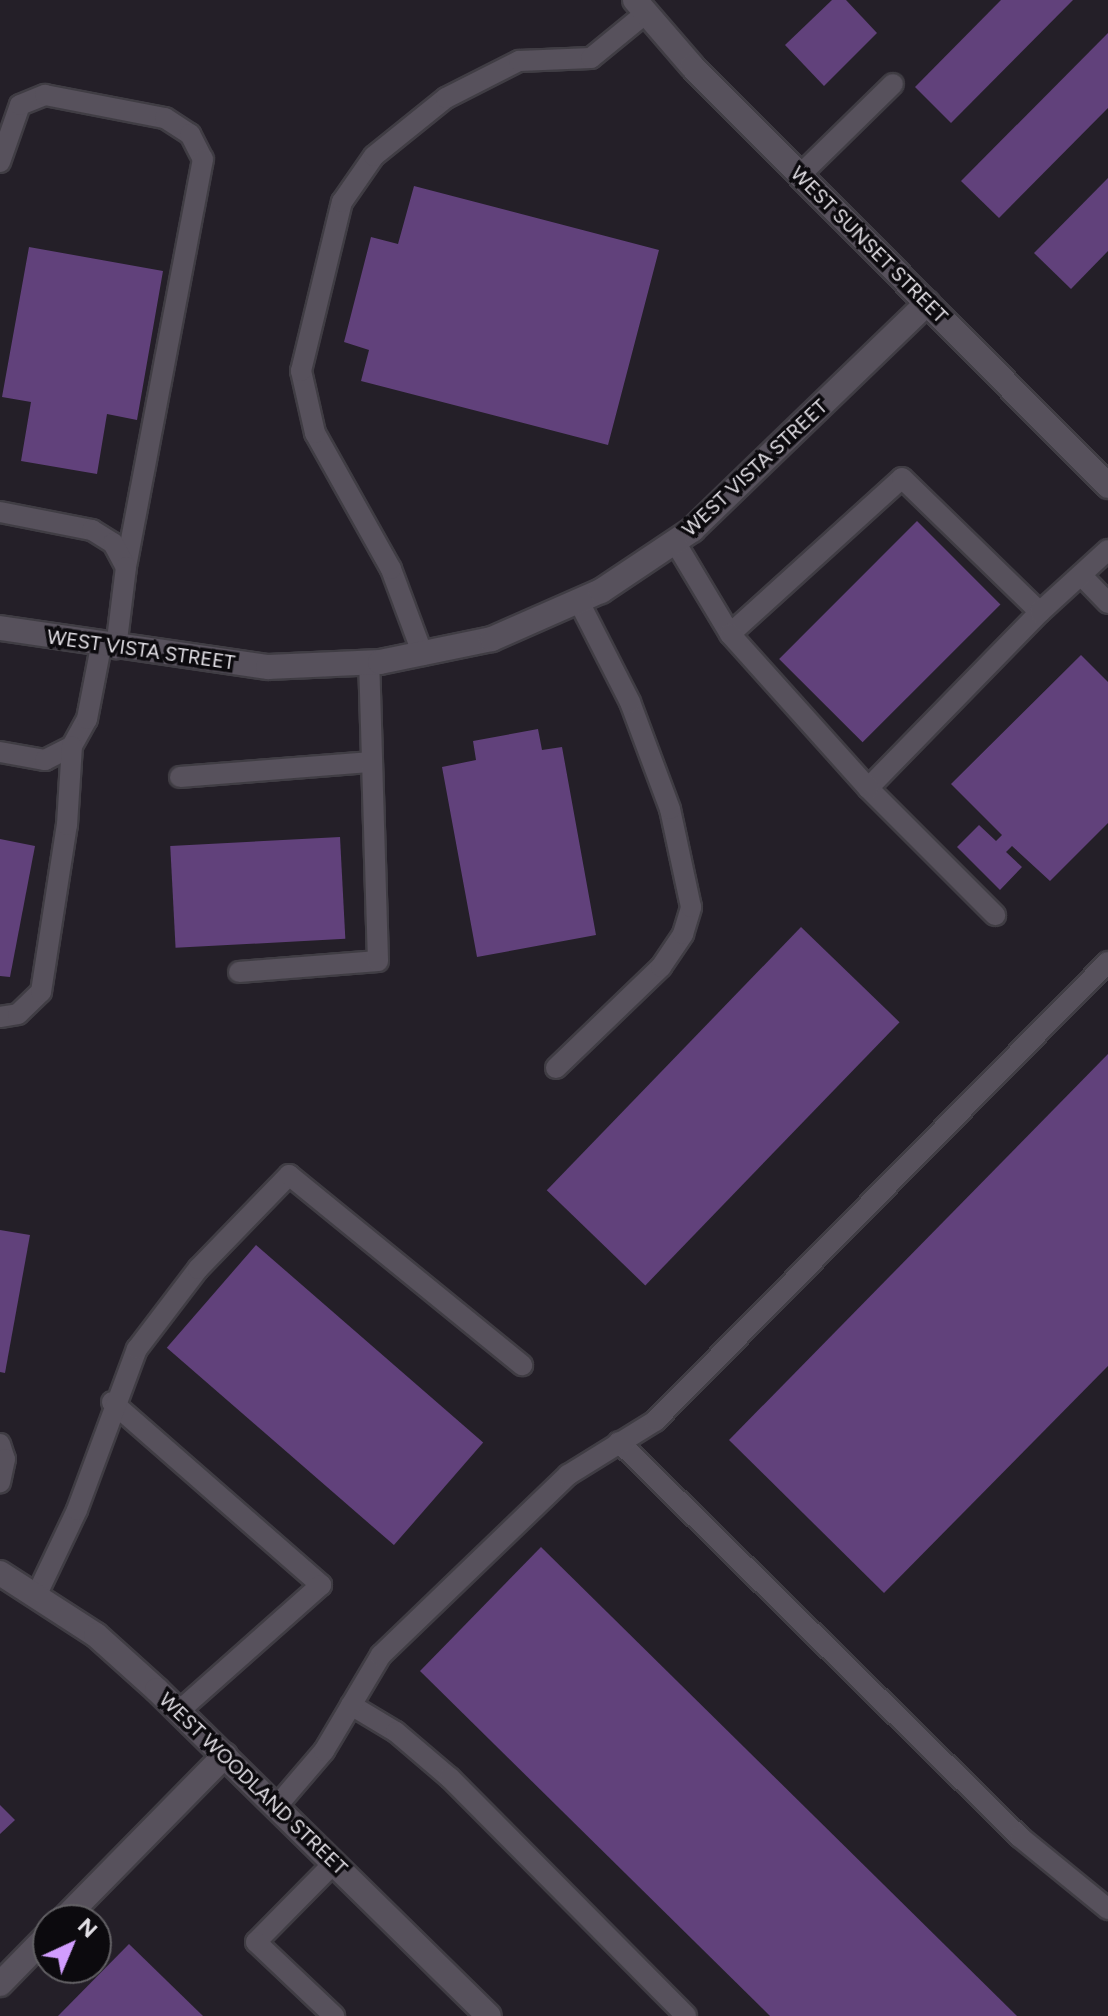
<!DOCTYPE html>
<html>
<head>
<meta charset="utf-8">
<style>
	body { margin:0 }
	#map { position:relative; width:1108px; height:2016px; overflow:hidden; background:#241f28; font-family:Figtree,sans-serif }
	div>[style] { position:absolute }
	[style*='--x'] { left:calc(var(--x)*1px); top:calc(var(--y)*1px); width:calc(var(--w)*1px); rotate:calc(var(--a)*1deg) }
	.building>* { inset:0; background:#61417b; transform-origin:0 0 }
	.roads { filter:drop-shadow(2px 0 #403d44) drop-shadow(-2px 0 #403d44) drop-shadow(0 2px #403d44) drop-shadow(0 -2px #403d44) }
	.lane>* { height:20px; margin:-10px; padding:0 10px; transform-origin:10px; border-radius:10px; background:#57515c }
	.street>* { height:24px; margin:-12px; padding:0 12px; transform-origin:12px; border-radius:12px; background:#57515c }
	span { translate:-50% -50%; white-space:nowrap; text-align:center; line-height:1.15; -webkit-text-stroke:7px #0c0a0e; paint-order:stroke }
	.street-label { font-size:20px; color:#e3e0e6 }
	.north { position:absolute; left:32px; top:1904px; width:80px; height:80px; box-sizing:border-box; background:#0c0a0e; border:2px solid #626064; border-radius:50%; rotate:44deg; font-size:22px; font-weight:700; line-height:32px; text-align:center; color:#e3e0e6 }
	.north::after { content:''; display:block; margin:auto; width:28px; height:36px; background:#d19dfe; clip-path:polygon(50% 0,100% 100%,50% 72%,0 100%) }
</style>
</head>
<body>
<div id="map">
	<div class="building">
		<i style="clip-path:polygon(832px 0,846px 0,877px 33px,824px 86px,785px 45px)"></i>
		<i style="clip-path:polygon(1001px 0,1073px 0,951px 123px,915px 87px)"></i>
		<i style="clip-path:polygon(1108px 33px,1108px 108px,999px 218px,961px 181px)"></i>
		<i style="clip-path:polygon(1108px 178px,1108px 251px,1071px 289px,1034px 253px)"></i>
		<i style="clip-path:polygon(414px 186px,659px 250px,608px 445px,361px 381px,369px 350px,344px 342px,371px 237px,398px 244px)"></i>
		<i style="clip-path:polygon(29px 247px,163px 271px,137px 420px,107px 414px,97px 474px,21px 461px,31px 402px,2px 397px)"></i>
		<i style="left:917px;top:521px;width:118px;height:195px;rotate:45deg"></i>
		<i style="clip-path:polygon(1081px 655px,1108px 682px,1108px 823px,1050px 881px,1012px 846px,1006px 852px,1022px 867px,1000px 890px,957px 847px,979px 825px,996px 841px,1002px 835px,951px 784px)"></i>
		<i style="clip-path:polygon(538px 729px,542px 750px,562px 747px,596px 935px,477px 957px,442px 767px,476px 760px,473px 741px)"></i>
		<i style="left:340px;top:837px;width:102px;height:170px;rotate:87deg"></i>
		<i style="clip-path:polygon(0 839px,35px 846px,10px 977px,0 976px)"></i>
		<i style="left:801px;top:927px;width:137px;height:366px;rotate:44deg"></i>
		<i style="clip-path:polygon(1108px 1054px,1108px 1366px,884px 1593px,729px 1440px)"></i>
		<i style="clip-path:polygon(0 1230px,30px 1235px,5px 1373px,0 1372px)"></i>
		<i style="left:256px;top:1245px;width:301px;height:136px;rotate:41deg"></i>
		<i style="clip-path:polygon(541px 1547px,1017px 2016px,770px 2016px,420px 1671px)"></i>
		<i style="clip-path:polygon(0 1805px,15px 1820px,0 1834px)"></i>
		<i style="clip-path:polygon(129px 1944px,203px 2016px,58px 2016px)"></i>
	</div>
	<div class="roads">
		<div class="lane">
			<i style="--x:0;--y:162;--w:60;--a:-70.7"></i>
			<i style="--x:20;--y:105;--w:27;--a:-22"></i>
			<i style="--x:45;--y:95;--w:122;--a:10.9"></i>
			<i style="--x:165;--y:118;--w:30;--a:33"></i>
			<i style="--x:190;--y:134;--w:28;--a:63"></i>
			<i style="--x:203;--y:159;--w:415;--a:100.7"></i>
			<i style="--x:800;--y:175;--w:130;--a:-44.4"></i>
			<i style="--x:0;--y:512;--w:94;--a:11.1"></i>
			<i style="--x:92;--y:530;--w:25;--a:32"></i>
			<i style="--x:113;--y:543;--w:27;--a:62"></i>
			<i style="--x:126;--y:567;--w:82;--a:97"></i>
			<i style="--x:675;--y:542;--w:107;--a:59.1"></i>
			<i style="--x:730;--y:634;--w:232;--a:-42.2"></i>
			<i style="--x:902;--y:478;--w:192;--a:44.2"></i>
			<i style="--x:1040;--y:612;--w:246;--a:134.3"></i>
			<i style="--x:868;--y:788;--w:180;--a:45"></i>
			<i style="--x:1081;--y:575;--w:39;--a:46"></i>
			<i style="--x:1040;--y:612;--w:92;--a:-42.4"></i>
			<i style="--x:730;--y:634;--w:207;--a:48.1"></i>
			<i style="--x:423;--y:655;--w:92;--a:-110.4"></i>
			<i style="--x:391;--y:569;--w:156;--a:-119.2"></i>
			<i style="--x:315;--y:433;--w:64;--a:-102.7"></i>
			<i style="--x:301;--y:371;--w:174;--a:-76.4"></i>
			<i style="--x:342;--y:202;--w:56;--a:-55.2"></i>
			<i style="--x:374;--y:156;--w:92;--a:-38.9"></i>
			<i style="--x:446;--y:98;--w:82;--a:-26.9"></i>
			<i style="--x:519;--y:61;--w:72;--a:-2.4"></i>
			<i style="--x:591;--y:58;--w:71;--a:-39.3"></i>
			<i style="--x:0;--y:752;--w:46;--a:10.1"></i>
			<i style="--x:45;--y:760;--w:30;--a:-27"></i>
			<i style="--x:72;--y:746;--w:31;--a:-61"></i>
			<i style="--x:87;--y:719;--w:74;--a:-79.1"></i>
			<i style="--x:180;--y:777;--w:192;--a:-4.5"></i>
			<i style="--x:239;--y:972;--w:139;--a:-4.5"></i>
			<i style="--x:378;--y:961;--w:298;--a:-91.7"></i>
			<i style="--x:0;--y:1017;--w:18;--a:-9"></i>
			<i style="--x:18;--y:1014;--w:32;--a:-44"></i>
			<i style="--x:41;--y:992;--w:169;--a:-81.2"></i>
			<i style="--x:67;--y:825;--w:79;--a:-86.4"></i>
			<i style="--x:556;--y:1068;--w:146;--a:-43.9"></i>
			<i style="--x:661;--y:967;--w:40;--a:-56"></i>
			<i style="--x:683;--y:934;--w:28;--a:-73"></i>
			<i style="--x:691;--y:907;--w:100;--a:-102.1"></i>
			<i style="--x:670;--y:809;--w:114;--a:-110.5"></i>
			<i style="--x:630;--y:702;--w:112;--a:-117"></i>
			<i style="--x:112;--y:1402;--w:278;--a:41.2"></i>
			<i style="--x:321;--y:1585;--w:190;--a:138.4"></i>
			<i style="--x:619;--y:1442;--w:563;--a:44.57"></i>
			<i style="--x:1020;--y:1837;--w:114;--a:39.3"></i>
			<i style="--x:0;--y:1444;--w:16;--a:72"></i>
			<i style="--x:5;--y:1459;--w:24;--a:102"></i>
			<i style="--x:37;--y:1594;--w:93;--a:-64.5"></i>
			<i style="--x:77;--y:1510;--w:172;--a:-69.6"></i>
			<i style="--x:137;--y:1349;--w:101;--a:-52.7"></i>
			<i style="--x:198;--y:1269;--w:131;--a:-45.9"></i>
			<i style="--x:289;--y:1175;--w:301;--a:39.2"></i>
			<i style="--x:351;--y:1705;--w:52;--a:31"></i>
			<i style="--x:396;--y:1732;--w:71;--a:40.4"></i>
			<i style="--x:450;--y:1778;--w:335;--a:45.2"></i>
			<i style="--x:276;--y:1807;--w:74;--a:-49.4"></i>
			<i style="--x:324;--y:1751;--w:112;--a:-59.3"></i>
			<i style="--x:381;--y:1655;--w:260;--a:-43.9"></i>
			<i style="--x:568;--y:1475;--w:102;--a:-31.8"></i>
			<i style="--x:655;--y:1421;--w:645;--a:-45.38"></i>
			<i style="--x:334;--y:1863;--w:111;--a:134.6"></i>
			<i style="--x:256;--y:1942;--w:108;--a:43.5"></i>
		</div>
		<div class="street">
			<i style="--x:635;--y:0;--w:87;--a:49.2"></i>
			<i style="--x:692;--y:66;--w:591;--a:45.27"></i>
			<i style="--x:0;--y:628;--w:271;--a:8.3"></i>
			<i style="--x:268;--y:667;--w:112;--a:-2.6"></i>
			<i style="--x:380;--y:662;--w:114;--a:-11.6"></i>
			<i style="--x:492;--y:639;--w:119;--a:-23.8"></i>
			<i style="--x:601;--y:591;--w:110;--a:-33.8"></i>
			<i style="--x:692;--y:530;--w:327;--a:-44"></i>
			<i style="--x:0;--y:1573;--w:114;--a:32.9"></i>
			<i style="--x:96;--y:1635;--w:82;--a:42"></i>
			<i style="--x:157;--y:1690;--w:465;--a:44.5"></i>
			<i style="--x:63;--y:1920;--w:231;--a:-45.5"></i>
			<i style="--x:0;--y:1984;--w:69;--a:-45.6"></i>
		</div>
	</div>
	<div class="street-label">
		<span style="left:869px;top:245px;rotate:45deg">WEST SUNSET STREET</span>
		<span style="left:755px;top:468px;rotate:-43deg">WEST VISTA STREET</span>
		<span style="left:141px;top:650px;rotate:8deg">WEST VISTA STREET</span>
		<span style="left:253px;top:1784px;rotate:44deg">WEST WOODLAND STREET</span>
	</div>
	<div class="north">N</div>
</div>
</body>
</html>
